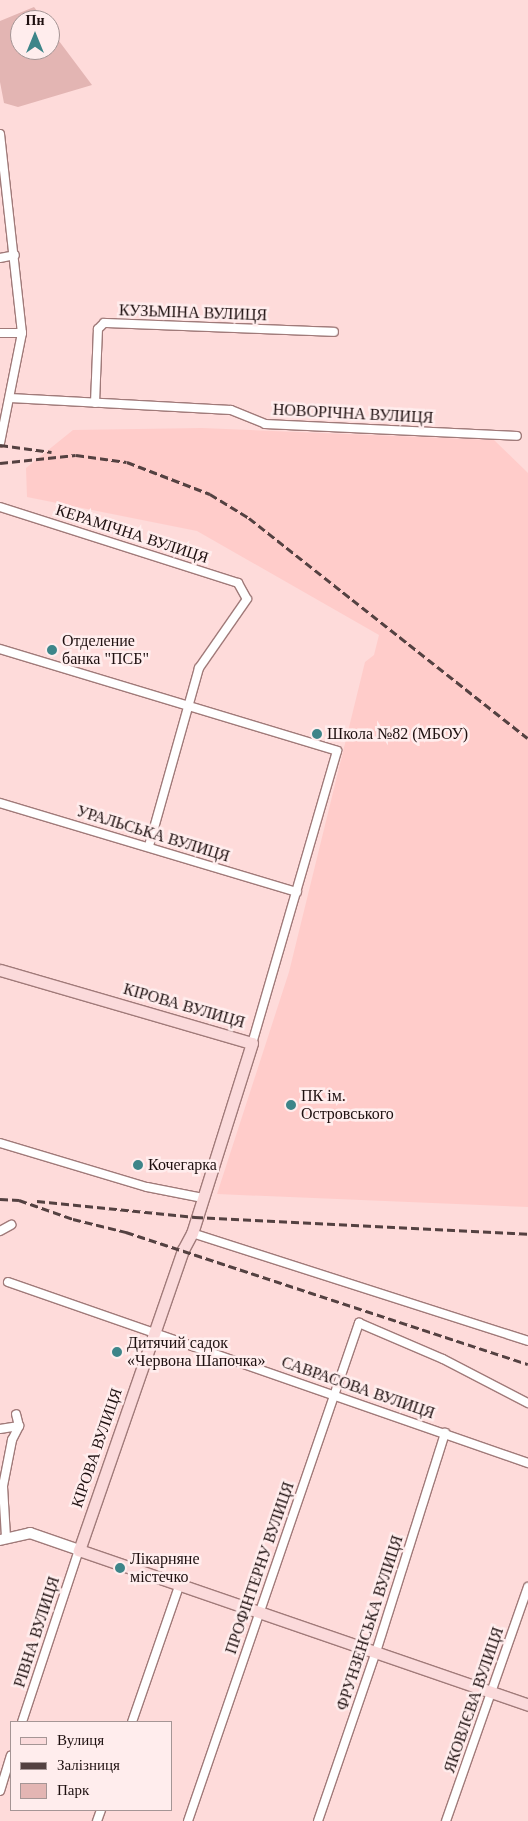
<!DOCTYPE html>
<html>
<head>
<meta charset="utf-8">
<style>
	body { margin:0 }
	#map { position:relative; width:528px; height:1821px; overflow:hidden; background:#fedbda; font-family:Georgia,serif }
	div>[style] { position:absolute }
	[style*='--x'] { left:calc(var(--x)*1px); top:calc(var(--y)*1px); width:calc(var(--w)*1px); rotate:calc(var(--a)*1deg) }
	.built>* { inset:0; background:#ffccca }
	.green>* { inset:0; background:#e3b5b3 }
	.roads { filter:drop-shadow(1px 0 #a07a79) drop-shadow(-1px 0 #a07a79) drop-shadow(0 1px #a07a79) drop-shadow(0 -1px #a07a79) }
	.minor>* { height:8px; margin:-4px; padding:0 4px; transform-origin:4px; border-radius:4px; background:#fff }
	.tertiary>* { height:10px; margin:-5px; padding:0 5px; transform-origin:5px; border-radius:5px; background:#fff }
	.secondary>* { height:11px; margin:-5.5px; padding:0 5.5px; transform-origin:5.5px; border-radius:5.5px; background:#fbdadb }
	.rail>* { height:2.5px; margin-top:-1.25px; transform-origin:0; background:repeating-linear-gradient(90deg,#544141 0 8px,transparent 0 12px) }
	.dots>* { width:14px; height:14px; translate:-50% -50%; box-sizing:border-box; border:2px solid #ffeded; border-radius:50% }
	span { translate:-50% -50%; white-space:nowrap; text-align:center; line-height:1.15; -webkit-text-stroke:5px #ffeded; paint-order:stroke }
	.street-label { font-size:16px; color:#1e1010 }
	.poi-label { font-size:16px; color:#1e1010 }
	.left { translate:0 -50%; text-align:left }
	.legend { position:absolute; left:10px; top:1721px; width:162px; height:90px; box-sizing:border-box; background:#ffeded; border:1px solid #a59595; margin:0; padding:6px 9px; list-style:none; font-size:15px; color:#1e1010 }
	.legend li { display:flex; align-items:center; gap:10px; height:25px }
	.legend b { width:25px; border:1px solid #a59595 }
	.north { position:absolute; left:10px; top:10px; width:50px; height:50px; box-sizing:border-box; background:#ffeded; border:1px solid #a59595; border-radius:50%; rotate:0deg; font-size:14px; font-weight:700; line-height:20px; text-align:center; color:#1e1010 }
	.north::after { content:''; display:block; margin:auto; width:18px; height:22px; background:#3d8589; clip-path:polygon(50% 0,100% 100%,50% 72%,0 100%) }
</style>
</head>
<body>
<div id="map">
	<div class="built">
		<i style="clip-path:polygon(202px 428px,494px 440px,528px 473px,528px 1207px,217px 1194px,289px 972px,365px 662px,374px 655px,379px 635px,197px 531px,27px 497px,26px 468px,73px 430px)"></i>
	</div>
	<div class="green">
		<i style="clip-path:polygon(34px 7px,44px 20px,20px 20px,20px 50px,50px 50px,50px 29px,92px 85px,18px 107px,4px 103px,0 82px,0 21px)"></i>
	</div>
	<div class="roads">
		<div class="minor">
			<i style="--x:0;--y:134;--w:200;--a:83.7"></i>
			<i style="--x:22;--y:333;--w:112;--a:101.3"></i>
			<i style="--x:0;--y:258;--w:15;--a:-11"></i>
			<i style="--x:0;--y:333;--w:22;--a:0"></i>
			<i style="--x:10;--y:398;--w:221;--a:3.1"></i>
			<i style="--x:231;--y:410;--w:37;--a:22"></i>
			<i style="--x:265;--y:424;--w:252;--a:2.7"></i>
			<i style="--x:95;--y:403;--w:74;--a:-87.7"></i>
			<i style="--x:98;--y:329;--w:8;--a:-45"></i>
			<i style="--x:104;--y:323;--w:230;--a:2.2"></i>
			<i style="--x:0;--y:507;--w:250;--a:17.7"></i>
			<i style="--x:238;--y:583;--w:18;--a:61"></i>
			<i style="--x:247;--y:599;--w:84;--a:124.8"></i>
			<i style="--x:199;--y:668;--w:185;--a:105.7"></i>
			<i style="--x:0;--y:649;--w:352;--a:16.8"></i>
			<i style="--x:337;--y:751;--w:304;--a:106.2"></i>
			<i style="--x:0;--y:803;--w:310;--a:16.7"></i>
			<i style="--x:0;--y:1143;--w:153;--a:16.7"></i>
			<i style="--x:147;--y:1187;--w:57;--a:11.1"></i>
			<i style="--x:0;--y:1231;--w:13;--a:-29"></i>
			<i style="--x:192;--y:1233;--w:353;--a:17.8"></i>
			<i style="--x:8;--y:1282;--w:551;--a:19.19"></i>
			<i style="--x:0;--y:1429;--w:19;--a:-9"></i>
			<i style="--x:6;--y:1537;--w:51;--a:-93.4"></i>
			<i style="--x:3;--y:1486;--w:47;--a:-78.9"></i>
			<i style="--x:12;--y:1440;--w:16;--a:-63"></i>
			<i style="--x:19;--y:1426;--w:12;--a:-104"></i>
			<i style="--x:22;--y:1722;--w:181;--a:-71.7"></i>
			<i style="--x:132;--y:1722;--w:147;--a:-70.9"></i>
			<i style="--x:0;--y:1791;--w:37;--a:-73"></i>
			<i style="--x:97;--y:1821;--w:12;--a:-70"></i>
			<i style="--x:188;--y:1821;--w:527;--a:-71.05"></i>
			<i style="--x:359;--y:1323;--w:91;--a:23.2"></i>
			<i style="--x:443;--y:1359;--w:96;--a:27.4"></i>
			<i style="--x:318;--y:1821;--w:179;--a:-71.1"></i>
			<i style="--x:376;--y:1652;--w:230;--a:-72.5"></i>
			<i style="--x:446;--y:1821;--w:248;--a:-70.7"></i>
		</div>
		<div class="tertiary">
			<i style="--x:0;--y:1540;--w:31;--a:-13"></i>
			<i style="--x:30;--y:1533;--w:52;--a:19.1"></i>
		</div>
		<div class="secondary">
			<i style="--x:0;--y:970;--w:262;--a:16.2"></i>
			<i style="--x:252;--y:1043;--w:199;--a:107.5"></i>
			<i style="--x:192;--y:1233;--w:19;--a:118"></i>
			<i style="--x:183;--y:1250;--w:318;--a:109.1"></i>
			<i style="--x:79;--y:1550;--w:475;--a:19"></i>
		</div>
	</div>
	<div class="rail">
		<i style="--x:0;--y:445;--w:52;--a:7.7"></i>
		<i style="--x:0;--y:463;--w:76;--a:-6"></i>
		<i style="--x:76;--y:455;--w:51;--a:7.8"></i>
		<i style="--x:127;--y:462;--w:89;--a:21.1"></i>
		<i style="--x:210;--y:494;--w:46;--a:31.6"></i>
		<i style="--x:249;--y:518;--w:355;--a:38.3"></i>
		<i style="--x:0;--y:1199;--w:19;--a:3"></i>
		<i style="--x:19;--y:1200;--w:57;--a:19.4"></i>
		<i style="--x:73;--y:1219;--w:55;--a:13.8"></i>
		<i style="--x:126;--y:1232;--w:423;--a:18.2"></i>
		<i style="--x:37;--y:1201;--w:159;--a:5.8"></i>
		<i style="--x:195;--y:1217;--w:333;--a:2.9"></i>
	</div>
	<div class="dots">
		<i style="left:52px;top:650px;background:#3d8589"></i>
		<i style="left:317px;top:734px;background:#3d8589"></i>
		<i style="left:291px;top:1105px;background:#3d8589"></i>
		<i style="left:138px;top:1165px;background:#3d8589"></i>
		<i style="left:117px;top:1352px;background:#3d8589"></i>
		<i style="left:120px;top:1568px;background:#3d8589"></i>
	</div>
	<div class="street-label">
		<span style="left:193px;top:313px;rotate:2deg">КУЗЬМІНА ВУЛИЦЯ</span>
		<span style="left:353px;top:414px;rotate:3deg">НОВОРІЧНА ВУЛИЦЯ</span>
		<span style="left:132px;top:534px;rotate:18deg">КЕРАМІЧНА ВУЛИЦЯ</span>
		<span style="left:153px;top:834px;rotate:17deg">УРАЛЬСЬКА ВУЛИЦЯ</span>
		<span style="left:184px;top:1006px;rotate:16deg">КІРОВА ВУЛИЦЯ</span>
		<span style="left:358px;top:1388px;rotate:19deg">САВРАСОВА ВУЛИЦЯ</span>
		<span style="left:97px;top:1448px;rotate:-71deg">КІРОВА ВУЛИЦЯ</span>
		<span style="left:260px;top:1568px;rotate:-71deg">ПРОФІНТЕРНУ ВУЛИЦЯ</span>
		<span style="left:370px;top:1623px;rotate:-72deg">ФРУНЗЕНСЬКА ВУЛИЦЯ</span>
		<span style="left:37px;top:1632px;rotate:-72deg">РІВНА ВУЛИЦЯ</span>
		<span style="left:474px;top:1700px;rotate:-71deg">ЯКОВЛЄВА ВУЛИЦЯ</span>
	</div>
	<div class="poi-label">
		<span class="left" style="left:62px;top:650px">Отделение<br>банка "ПСБ"</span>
		<span class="left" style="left:327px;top:734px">Школа №82 (МБОУ)</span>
		<span class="left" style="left:301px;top:1105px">ПК ім.<br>Островського</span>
		<span class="left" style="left:148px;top:1165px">Кочегарка</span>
		<span class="left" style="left:127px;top:1352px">Дитячий садок<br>«Червона Шапочка»</span>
		<span class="left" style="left:130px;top:1568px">Лікарняне<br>містечко</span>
	</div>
	<ul class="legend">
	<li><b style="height:6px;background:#fbdadb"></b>Вулиця</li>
	<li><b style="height:6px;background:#544141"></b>Залізниця</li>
	<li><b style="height:14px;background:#e3b5b3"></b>Парк</li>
	</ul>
	<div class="north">Пн</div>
</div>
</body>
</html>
